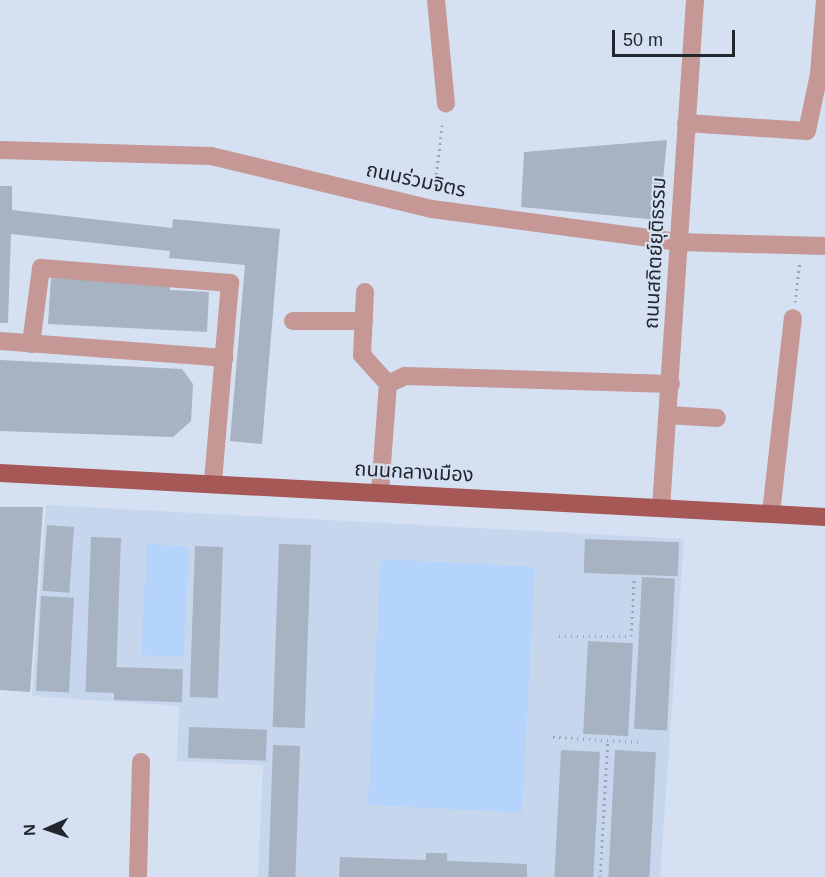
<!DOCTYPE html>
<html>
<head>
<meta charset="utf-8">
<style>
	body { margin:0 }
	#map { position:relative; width:825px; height:877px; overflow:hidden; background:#d5e1f2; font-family:Helvetica,"Noto Sans Thai",sans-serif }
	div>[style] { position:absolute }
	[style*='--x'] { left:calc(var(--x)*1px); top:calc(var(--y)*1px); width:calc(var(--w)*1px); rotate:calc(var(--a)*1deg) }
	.built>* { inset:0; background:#c5d6ed }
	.green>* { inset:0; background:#b5d4fc; transform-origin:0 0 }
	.building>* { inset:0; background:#a7b2c2; transform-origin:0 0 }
	.path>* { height:3px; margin-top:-1.5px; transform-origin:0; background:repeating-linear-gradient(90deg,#9ba4b2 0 1.5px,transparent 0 6px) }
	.minor>* { height:18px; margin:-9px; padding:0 9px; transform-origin:9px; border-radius:9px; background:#c59795 }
	.major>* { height:18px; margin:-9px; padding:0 9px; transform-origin:9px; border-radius:9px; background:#a65857 }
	span { translate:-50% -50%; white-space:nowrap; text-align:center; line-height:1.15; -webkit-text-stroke:4.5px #d5e1f2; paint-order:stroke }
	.street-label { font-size:20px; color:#22262d }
	.north { position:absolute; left:18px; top:799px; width:60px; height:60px; -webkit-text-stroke:4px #d5e1f2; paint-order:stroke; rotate:267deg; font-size:16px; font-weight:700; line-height:24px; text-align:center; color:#22262d }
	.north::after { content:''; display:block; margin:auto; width:21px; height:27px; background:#22262d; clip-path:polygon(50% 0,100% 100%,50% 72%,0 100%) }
	.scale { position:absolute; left:612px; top:30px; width:123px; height:27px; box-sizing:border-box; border:3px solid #22262d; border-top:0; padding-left:8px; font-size:18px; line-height:21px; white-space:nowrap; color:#22262d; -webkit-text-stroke:4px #d5e1f2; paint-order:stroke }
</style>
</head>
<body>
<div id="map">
	<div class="built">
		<i style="clip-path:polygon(46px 505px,684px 539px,660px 877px,258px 877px,263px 765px,177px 761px,179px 706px,32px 696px)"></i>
	</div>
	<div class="green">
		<i style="left:147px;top:544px;width:42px;height:111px;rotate:3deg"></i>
		<i style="left:381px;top:559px;width:154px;height:246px;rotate:3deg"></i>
	</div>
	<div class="building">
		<i style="clip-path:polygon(667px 140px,659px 220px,521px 207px,524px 152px)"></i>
		<i style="clip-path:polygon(0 186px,12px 186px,12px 210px,172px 228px,173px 219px,280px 229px,262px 444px,230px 441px,245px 265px,169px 258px,170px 251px,11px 234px,8px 323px,0 323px)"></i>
		<i style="clip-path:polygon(51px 278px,170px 283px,170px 290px,209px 292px,207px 332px,48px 324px)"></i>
		<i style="clip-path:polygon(0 360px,182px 369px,193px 384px,191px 421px,173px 437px,0 431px)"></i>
		<i style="clip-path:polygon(0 507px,43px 507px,30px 692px,0 690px)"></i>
		<i style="left:47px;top:525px;width:27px;height:66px;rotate:4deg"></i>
		<i style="left:91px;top:537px;width:30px;height:155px;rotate:2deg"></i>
		<i style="left:585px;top:539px;width:94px;height:34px;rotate:2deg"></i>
		<i style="left:279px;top:544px;width:32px;height:183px;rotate:2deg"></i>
		<i style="left:195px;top:546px;width:28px;height:151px;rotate:2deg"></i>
		<i style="left:642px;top:577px;width:33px;height:152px;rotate:3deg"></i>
		<i style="left:41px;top:596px;width:33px;height:95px;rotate:3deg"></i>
		<i style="left:588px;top:641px;width:45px;height:93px;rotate:3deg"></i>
		<i style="left:115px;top:667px;width:68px;height:33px;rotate:2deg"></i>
		<i style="left:189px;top:727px;width:78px;height:31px;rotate:2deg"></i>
		<i style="left:273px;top:745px;width:27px;height:132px;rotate:2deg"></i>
		<i style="left:561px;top:750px;width:39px;height:127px;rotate:3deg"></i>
		<i style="left:615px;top:750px;width:41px;height:127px;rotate:3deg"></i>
		<i style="clip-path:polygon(426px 853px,447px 853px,447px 861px,527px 864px,527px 877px,339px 877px,340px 857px,426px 860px)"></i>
	</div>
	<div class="path">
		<i style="--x:434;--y:192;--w:72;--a:-82.8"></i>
		<i style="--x:795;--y:302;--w:42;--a:-83.2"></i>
		<i style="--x:559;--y:636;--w:72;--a:0"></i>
		<i style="--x:631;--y:636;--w:56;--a:-86.9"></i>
		<i style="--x:553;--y:737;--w:86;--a:3.3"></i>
		<i style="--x:600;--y:877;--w:137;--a:-86.7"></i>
	</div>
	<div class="minor">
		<i style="--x:436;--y:0;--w:104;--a:84.5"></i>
		<i style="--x:686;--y:123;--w:121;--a:3.8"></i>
		<i style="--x:807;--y:131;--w:58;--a:-78.1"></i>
		<i style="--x:819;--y:74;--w:74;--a:-85.4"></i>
		<i style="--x:0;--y:150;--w:211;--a:1.6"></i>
		<i style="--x:211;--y:156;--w:227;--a:13.5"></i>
		<i style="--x:432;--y:209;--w:248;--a:7.6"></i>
		<i style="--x:678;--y:242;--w:147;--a:1.6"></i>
		<i style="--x:365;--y:292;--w:63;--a:92.7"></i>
		<i style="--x:362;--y:355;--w:39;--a:48"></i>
		<i style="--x:293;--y:321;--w:71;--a:0"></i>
		<i style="--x:0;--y:341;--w:225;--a:4.3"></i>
		<i style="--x:31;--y:344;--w:77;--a:-82.5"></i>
		<i style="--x:41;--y:268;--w:190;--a:4.5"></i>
		<i style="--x:230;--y:283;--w:201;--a:94.9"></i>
		<i style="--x:668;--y:415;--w:49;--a:3.5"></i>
		<i style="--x:380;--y:492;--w:108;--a:-85.8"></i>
		<i style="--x:388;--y:384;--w:19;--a:-25"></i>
		<i style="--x:405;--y:376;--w:266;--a:1.7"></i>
		<i style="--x:661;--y:508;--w:509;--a:-86.17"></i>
		<i style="--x:771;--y:513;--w:196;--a:-83.6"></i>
		<i style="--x:138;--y:877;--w:115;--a:-88.5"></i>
	</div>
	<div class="major">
		<i style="--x:0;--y:473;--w:826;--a:3.05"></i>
	</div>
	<div class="street-label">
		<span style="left:416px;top:180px;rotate:12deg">ถนนร่วมจิตร</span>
		<span style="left:655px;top:253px;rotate:-87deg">ถนนสถิตย์ยุติธรรม</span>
		<span style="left:414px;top:472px;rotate:3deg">ถนนกลางเมือง</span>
	</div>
	<div class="north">N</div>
	<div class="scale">50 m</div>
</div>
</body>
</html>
